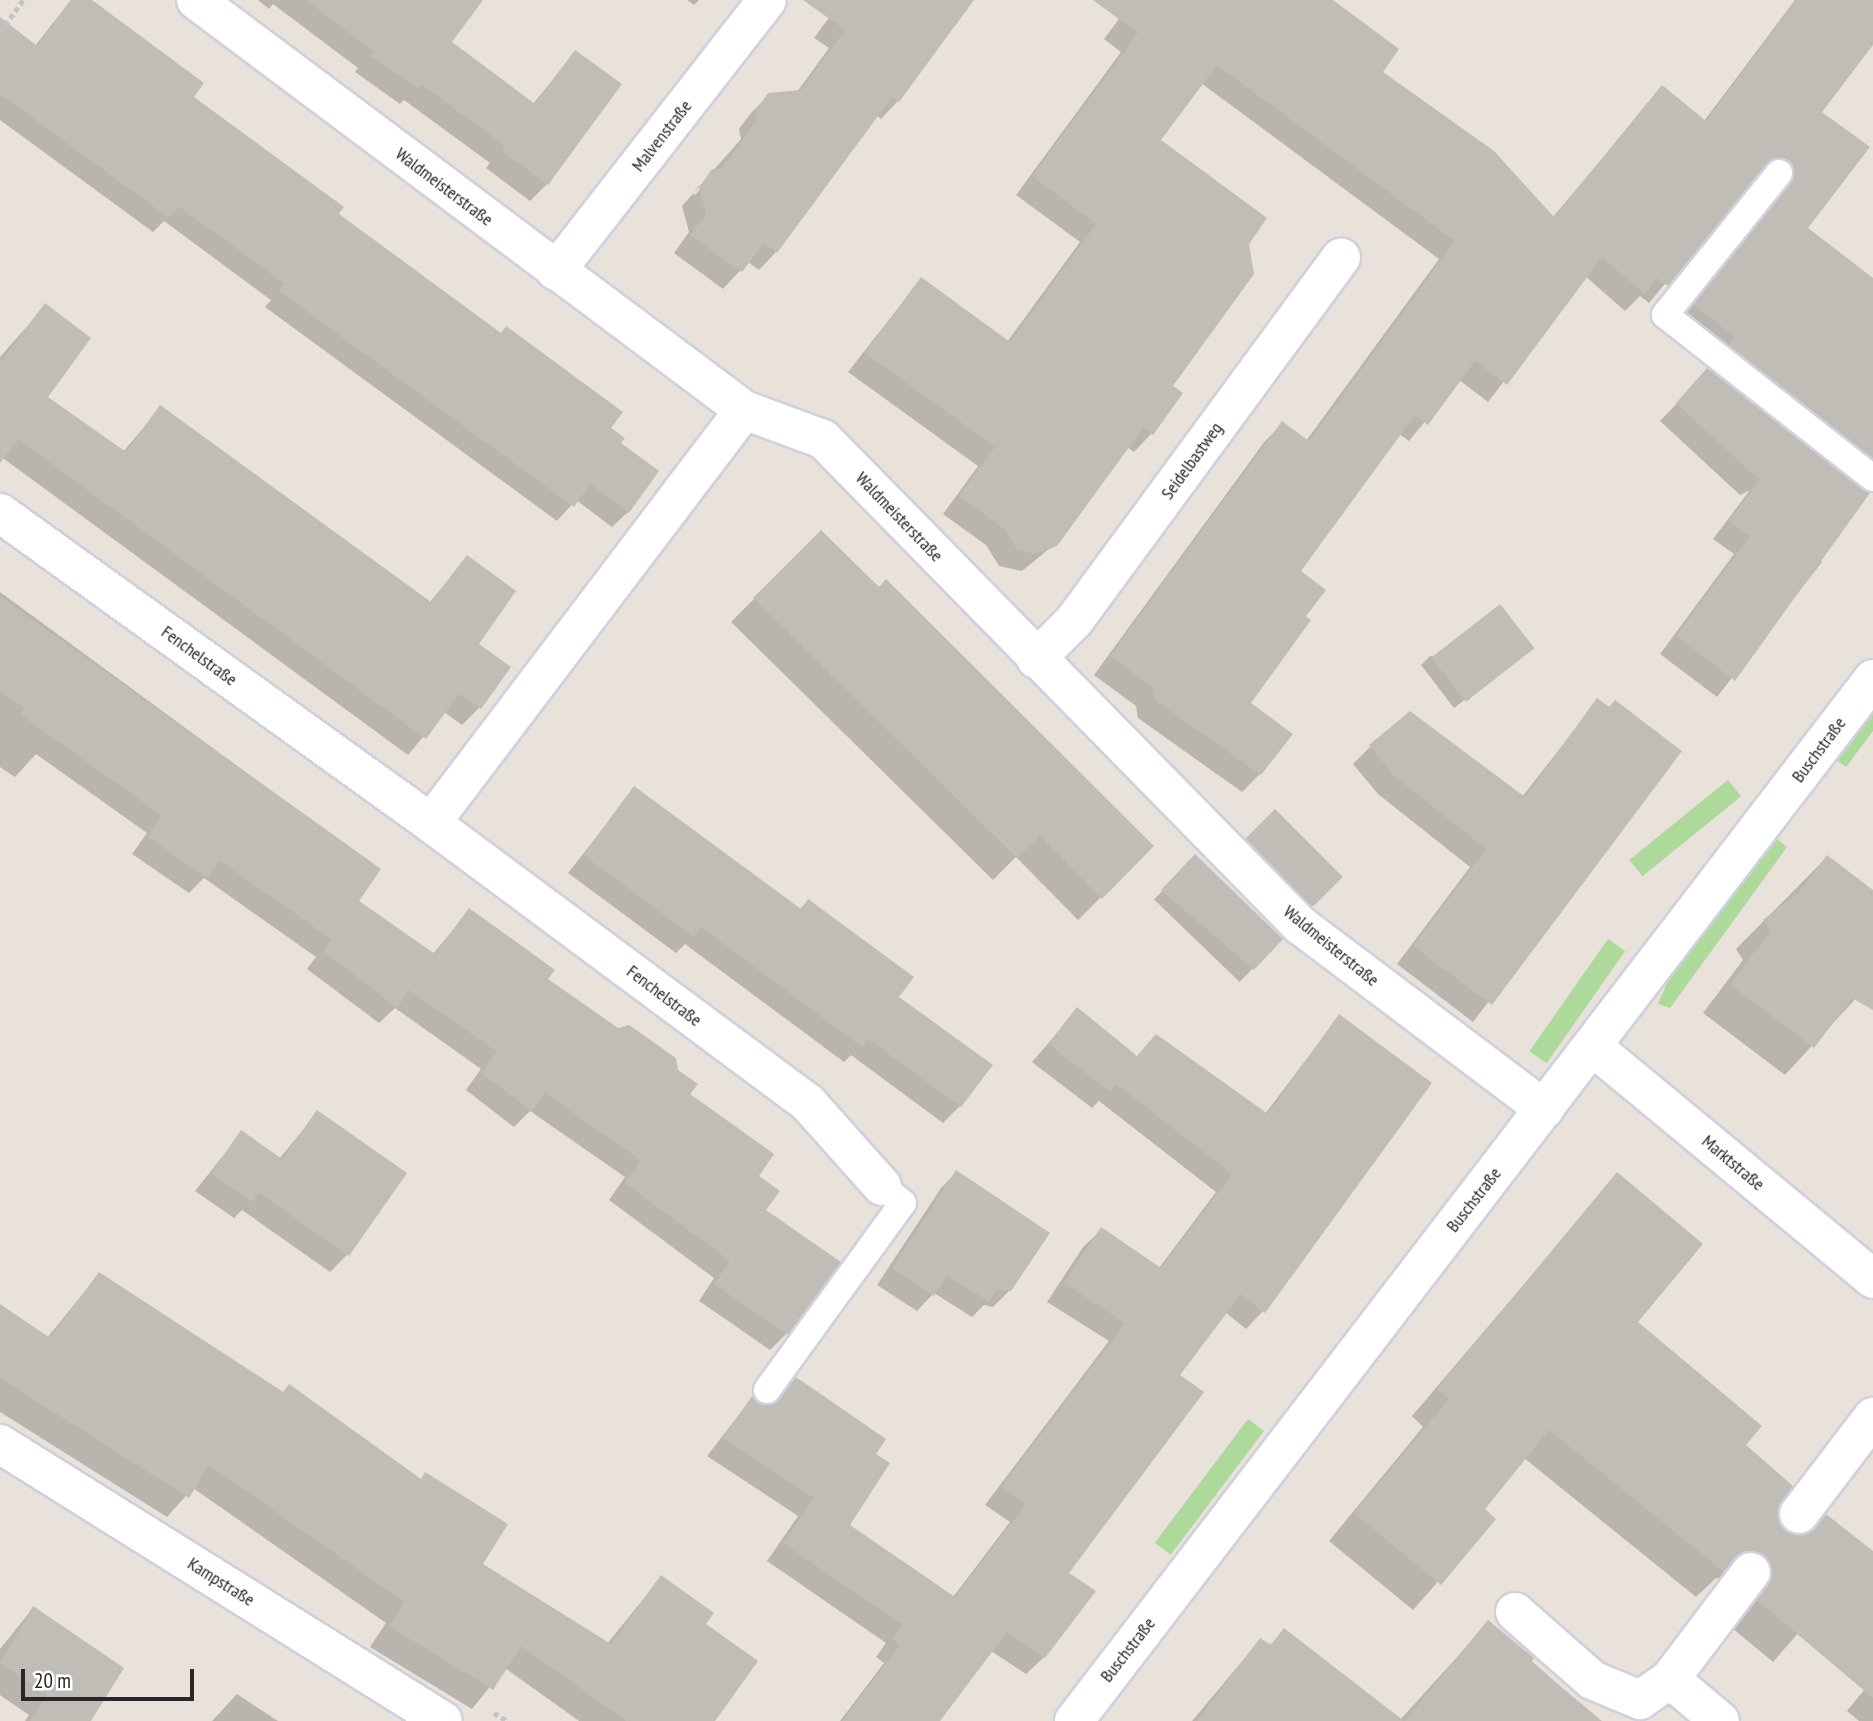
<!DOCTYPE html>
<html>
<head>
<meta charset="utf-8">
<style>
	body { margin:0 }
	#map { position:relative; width:1873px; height:1721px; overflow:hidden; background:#e8e2da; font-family:"PT Sans Narrow",sans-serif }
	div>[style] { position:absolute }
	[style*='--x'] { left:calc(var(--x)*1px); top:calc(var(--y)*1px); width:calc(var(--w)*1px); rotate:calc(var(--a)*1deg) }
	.green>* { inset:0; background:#add99b; transform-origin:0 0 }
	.shadow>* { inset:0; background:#0003; transform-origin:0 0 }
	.building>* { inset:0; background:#c0bcb6; transform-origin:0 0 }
	.minor-tunnel>* { height:38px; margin-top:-19px; transform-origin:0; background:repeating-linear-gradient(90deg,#c1bdb6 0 38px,transparent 0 57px) }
	.path>* { height:4.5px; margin-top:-2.25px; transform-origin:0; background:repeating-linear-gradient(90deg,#c3c3c3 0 5px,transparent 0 8.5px) }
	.roads { filter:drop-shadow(2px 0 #cfd1de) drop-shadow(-2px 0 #cfd1de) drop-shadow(0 2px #cfd1de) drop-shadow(0 -2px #cfd1de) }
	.service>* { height:26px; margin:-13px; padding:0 13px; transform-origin:13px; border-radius:13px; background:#fff }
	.minor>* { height:38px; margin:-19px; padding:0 19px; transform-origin:19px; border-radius:19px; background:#fff }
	span { translate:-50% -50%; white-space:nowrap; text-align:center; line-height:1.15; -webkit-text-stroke:7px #fff; paint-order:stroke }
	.street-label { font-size:18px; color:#272727 }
	.scale { position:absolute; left:21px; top:1669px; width:173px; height:32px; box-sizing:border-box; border:4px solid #272727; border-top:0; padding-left:9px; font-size:21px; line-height:24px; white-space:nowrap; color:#272727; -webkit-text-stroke:5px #fff; paint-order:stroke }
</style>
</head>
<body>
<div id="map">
	<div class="green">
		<i style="clip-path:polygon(1873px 708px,1873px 731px,1846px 767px,1835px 759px)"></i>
		<i style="left:1728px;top:780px;width:21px;height:127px;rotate:51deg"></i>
		<i style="clip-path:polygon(1776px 838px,1787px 847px,1670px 1008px,1658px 1004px,1668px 981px)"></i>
		<i style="left:1608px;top:939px;width:21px;height:137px;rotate:35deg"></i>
		<i style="left:1248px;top:1419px;width:20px;height:155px;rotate:37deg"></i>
	</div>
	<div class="shadow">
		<i style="clip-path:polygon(71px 0,89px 0,191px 97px,608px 428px,628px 512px,612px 527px,576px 500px,557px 521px,265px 307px,271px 300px,164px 221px,153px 232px,0 120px,0 20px,35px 46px)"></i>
		<i style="clip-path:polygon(258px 0,481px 0,449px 43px,533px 104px,575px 52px,547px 184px,530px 201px,486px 168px,490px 163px,404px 100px,400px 104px,355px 72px,358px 68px,273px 4px,269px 9px)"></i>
		<i style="clip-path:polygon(687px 0,699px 0,694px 5px)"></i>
		<i style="clip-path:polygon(evenodd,842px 0,972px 0,898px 101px,881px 119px,877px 115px,776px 252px,759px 270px,748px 262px,723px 289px,674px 253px,689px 232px,682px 206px,741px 139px,739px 129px,751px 113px,769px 95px,797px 92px,829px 48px,814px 38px,842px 0,698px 186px,703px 186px,695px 195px,693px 194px,698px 186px)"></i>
		<i style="clip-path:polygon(1133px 0,1330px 0,1380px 72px,1552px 218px,1662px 88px,1704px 121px,1795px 0,1873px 0,1873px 41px,1819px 113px,1805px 229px,1873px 280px,1873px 480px,1677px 324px,1774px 203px,1777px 186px,1770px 178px,1755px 175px,1649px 303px,1640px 296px,1625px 311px,1585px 276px,1488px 402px,1459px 380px,1409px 441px,1399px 434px,1299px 572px,1303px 617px,1249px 703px,1260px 774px,1242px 792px,1138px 718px,1136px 706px,1094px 675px,1265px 441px,1283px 424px,1306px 441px,1439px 259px,1201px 83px,1159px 140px,1247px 243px,1171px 386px,1180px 393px,1151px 434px,1134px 452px,1127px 447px,1055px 544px,1022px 571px,999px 566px,986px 545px,943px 514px,978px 466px,848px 372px,921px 279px,1007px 342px,1080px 242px,1016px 195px,1121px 52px,1104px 39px)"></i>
		<i style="clip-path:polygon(45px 306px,46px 397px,123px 452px,161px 407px,429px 603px,468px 557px,479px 708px,462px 725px,444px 712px,408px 755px,0 456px,0 357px)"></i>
		<i style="clip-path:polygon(1708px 371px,1822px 562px,1717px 697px,1660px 654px,1734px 554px,1713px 539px,1750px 490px,1740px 495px,1660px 421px)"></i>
		<i style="clip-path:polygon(821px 532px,1152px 846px,1078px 920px,1016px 857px,993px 880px,731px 622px)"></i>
		<i style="clip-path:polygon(0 592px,379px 870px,356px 902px,432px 955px,470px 910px,546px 980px,676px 1071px,688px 1095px,756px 1176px,786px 1334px,770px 1350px,699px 1301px,714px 1278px,609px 1200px,625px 1177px,530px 1111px,514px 1127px,466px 1090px,481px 1069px,395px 1008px,379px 1023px,307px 969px,316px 957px,204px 878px,189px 893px,132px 854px,147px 833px,36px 754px,15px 777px,0 767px)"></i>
		<i style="clip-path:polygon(1531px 648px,1454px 708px,1421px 665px,1430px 656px)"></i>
		<i style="clip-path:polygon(1598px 700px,1680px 751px,1473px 1022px,1397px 964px,1470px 867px,1378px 794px,1353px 764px,1370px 747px,1522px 797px)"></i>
		<i style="clip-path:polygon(635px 788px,799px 910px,808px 901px,897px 997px,960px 1106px,943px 1123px,851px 1055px,844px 1062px,685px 944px,676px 953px,568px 873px)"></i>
		<i style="left:1275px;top:811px;width:93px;height:53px;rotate:45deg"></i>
		<i style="left:1195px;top:857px;width:119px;height:59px;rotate:44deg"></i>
		<i style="clip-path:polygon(1827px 857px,1873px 892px,1873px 980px,1785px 1075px,1703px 1013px,1743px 960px,1736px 949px)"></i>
		<i style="clip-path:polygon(1078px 1009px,1136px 1057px,1265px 1114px,1339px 1016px,1263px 1311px,1246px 1329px,1225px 1312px,1178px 1375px,1066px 1573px,1044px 1657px,1026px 1674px,991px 1651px,938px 1721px,840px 1721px,884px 1663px,876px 1657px,886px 1643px,767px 1561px,798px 1516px,707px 1456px,752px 1398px,757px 1405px,771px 1406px,796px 1380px,873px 1454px,847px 1525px,953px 1597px,1010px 1522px,985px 1505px,1109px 1341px,1047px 1302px,1083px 1247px,1101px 1230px,1159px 1268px,1216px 1192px,1099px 1101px,1092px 1108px,1032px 1062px)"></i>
		<i style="clip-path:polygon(318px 1112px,347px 1255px,330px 1272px,242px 1210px,234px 1218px,195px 1191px,241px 1133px,279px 1159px)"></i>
		<i style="clip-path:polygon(957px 1172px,1010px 1290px,993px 1307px,984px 1305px,972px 1317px,934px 1293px,917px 1311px,877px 1285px,941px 1188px)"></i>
		<i style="clip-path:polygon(evenodd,1617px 1175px,1636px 1323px,1744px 1446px,1784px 1532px,1868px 1553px,1773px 1662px,1732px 1628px,1738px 1581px,1716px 1578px,1696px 1597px,1524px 1458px,1483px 1509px,1493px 1519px,1413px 1610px,1329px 1541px,1423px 1427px,1412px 1416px,1617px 1175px,1764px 1558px,1768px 1558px,1777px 1583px,1774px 1584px,1764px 1558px)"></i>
		<i style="clip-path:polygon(99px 1274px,420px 1480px,426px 1474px,480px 1564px,607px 1644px,661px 1577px,703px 1624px,713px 1721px,579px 1721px,505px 1668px,472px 1709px,370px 1647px,386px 1623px,193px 1488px,167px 1517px,0 1412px,0 1307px,47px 1338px)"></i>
		<i style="clip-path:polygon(33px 1608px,89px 1721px,25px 1721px,29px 1715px,0 1695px,0 1649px)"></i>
		<i style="clip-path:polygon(1488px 1623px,1600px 1721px,1399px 1721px)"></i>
		<i style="clip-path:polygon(1284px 1631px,1370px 1721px,1192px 1721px,1260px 1640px,1269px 1646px)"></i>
		<i style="clip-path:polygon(1873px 1679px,1873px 1721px,1859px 1721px,1847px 1711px)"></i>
		<i style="clip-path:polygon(237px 1694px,278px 1721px,212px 1721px)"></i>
	</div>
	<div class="building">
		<i style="clip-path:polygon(71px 0,92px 0,204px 83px,194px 97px,344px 207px,339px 214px,501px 333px,506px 326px,623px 412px,611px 428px,625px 438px,621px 443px,659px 471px,629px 513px,590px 484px,574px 507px,279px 291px,285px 284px,178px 206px,169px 218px,0 94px,0 17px,37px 46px)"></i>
		<i style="clip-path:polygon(306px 0,483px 0,452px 42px,535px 104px,575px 50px,622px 84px,548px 185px,502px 151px,505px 146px,421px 84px,418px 89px,370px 55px,373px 51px)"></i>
		<i style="clip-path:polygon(803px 0,974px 0,899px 102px,892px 97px,777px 253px,764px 243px,742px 272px,690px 235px,706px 214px,699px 188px,712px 169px,721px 169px,757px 120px,756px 110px,768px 93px,801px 90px,845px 30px)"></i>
		<i style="clip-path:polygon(1093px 0,1333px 0,1399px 49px,1383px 72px,1494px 151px,1554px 217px,1662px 85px,1706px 121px,1796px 0,1873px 0,1873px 45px,1822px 112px,1870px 147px,1808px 228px,1873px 278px,1873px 458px,1729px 345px,1735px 337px,1693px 305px,1792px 182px,1795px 175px,1789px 161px,1774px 158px,1668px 286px,1657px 278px,1644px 294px,1602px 257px,1507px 385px,1475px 361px,1428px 425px,1415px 415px,1301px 571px,1326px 590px,1306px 616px,1311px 620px,1251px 703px,1293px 734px,1261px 775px,1155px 700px,1153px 688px,1110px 656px,1282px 421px,1309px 441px,1455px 241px,1217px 65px,1161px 140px,1267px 218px,1249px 244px,1254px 274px,1173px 386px,1183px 393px,1153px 435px,1143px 428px,1057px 546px,1033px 554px,1017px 549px,1003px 528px,959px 496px,995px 447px,865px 353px,921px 277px,1010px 342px,1096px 224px,1032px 176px,1138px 33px)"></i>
		<i style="clip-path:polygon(45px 303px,91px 338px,48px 397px,126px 452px,160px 405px,431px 602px,467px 555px,516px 591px,479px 644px,511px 667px,481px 709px,459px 694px,426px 739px,18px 439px,0 463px,0 363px)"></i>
		<i style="clip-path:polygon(1707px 368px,1870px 493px,1735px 681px,1676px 636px,1750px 536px,1729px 521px,1762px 477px,1758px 479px,1676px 403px)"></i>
		<i style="clip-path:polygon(821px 530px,879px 587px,886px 579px,1154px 846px,1102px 899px,1040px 836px,1017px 858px,753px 598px)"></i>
		<i style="clip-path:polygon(0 596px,381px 869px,359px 901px,435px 954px,469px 908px,555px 970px,548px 979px,618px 1028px,629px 1025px,676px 1058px,678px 1070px,698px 1084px,690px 1094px,774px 1154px,759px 1176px,780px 1191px,766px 1210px,841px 1262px,788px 1335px,714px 1284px,730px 1261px,625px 1183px,640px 1160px,545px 1093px,532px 1111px,481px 1073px,497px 1052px,409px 990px,397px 1008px,323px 951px,331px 939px,219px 860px,207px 878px,148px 837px,162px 816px,20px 714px,24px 708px,0 691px)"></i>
		<i style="left:1500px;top:604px;width:56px;height:87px;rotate:52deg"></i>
		<i style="clip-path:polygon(1597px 698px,1609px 707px,1615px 700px,1682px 751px,1492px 1005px,1413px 946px,1486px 849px,1394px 776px,1369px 745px,1410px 711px,1525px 797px)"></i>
		<i style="clip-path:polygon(634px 786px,801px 909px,808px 899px,914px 977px,899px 997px,993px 1065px,961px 1107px,868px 1039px,862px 1047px,701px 927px,694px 937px,583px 855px)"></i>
		<i style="left:1275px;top:809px;width:96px;height:42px;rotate:45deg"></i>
		<i style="clip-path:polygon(1195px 854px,1283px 939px,1254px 970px,1161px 890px)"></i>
		<i style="clip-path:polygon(1827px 855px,1873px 890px,1873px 1010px,1852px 998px,1814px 1048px,1730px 985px,1770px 931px,1763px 920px,1800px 891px)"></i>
		<i style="clip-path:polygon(1077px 1007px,1136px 1055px,1130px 1064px,1156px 1034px,1268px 1114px,1339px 1014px,1432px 1083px,1265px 1313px,1241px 1294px,1180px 1375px,1204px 1392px,1069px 1573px,1096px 1591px,1045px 1658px,1007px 1632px,940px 1721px,842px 1721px,900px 1645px,892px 1639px,902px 1625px,783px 1543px,814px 1498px,723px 1438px,752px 1396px,758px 1403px,773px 1405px,796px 1377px,886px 1439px,876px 1454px,890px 1463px,850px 1525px,955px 1597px,1026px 1504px,1001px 1487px,1125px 1323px,1064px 1283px,1101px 1227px,1161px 1268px,1232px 1174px,1116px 1084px,1110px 1092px,1048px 1044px)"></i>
		<i style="clip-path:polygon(317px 1110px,407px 1173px,349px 1256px,259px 1193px,252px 1202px,211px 1173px,241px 1130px,282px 1159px)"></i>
		<i style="clip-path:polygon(956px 1170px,1050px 1233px,1011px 1291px,997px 1290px,989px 1302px,947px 1275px,934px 1296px,892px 1269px)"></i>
		<i style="clip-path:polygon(1617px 1172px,1703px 1244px,1638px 1322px,1762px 1426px,1746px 1445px,1793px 1486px,1777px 1511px,1785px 1531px,1807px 1534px,1826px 1514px,1873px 1551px,1873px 1698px,1757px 1600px,1773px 1575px,1765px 1555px,1743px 1552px,1724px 1572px,1549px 1430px,1485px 1509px,1496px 1519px,1441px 1585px,1354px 1513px,1449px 1399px,1437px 1389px)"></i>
		<i style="clip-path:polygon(99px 1272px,283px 1392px,289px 1384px,421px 1479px,425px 1472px,508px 1524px,483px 1564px,611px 1644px,661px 1575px,714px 1613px,706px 1624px,758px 1661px,715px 1721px,626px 1721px,521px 1646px,493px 1690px,389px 1626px,404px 1602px,209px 1465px,189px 1498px,0 1378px,0 1304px,50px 1338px)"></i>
		<i style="clip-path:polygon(33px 1606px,124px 1668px,91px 1721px,30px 1721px,47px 1695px,0 1663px)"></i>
		<i style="clip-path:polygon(1488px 1620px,1534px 1658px,1531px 1662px,1602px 1721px,1405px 1721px)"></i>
		<i style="clip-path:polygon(1284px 1628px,1404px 1721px,1197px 1721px,1260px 1638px,1271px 1645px)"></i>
	</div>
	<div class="minor-tunnel">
		<i style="--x:1751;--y:1572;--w:75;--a:-50.4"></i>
	</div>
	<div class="path">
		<i style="--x:0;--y:32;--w:39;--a:-54"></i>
		<i style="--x:494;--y:1713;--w:16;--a:30"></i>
	</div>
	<div class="roads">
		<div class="service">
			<i style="--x:1779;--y:173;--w:182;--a:128.8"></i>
			<i style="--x:1665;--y:315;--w:264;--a:38.1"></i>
			<i style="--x:767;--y:1390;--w:231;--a:-54"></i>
			<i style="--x:903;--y:1203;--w:27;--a:-141"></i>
		</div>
		<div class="minor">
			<i style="--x:196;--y:0;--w:684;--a:36.8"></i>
			<i style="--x:744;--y:410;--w:84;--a:20.2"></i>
			<i style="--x:823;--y:439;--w:681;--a:45.54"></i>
			<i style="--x:1300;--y:925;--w:306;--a:37"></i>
			<i style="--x:556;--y:271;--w:343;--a:-52.1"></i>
			<i style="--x:0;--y:513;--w:531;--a:35.73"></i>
			<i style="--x:431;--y:823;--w:470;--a:36.6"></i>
			<i style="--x:808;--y:1103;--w:111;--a:48.3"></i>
			<i style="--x:1036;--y:659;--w:54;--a:-45"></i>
			<i style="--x:1074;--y:621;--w:451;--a:-53.7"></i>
			<i style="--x:431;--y:823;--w:518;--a:-52.84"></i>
			<i style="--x:1593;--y:1047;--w:364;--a:39.6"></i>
			<i style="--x:0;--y:1444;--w:522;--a:32.02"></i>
			<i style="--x:1799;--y:1514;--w:122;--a:-52.7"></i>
			<i style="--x:1515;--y:1612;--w:103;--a:41.4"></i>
			<i style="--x:1592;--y:1680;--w:52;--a:22.6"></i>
			<i style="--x:1640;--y:1700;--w:37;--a:-35"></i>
			<i style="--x:1670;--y:1679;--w:134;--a:-52.9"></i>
			<i style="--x:1670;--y:1679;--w:65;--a:40"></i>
			<i style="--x:1074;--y:1721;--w:1313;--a:-52.52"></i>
		</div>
	</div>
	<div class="street-label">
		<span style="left:662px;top:136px;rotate:-52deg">Malvenstraße</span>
		<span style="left:444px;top:187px;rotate:37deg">Waldmeisterstraße</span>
		<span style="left:1192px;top:461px;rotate:-54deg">Seidelbastweg</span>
		<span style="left:899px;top:517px;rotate:46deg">Waldmeisterstraße</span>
		<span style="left:199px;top:656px;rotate:36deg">Fenchelstraße</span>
		<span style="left:1819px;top:750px;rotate:-53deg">Buschstraße</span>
		<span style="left:1331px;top:946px;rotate:39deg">Waldmeisterstraße</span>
		<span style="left:664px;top:996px;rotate:37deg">Fenchelstraße</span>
		<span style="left:1733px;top:1163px;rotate:40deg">Marktstraße</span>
		<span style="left:1474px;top:1200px;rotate:-52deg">Buschstraße</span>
		<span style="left:221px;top:1582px;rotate:32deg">Kampstraße</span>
		<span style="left:1128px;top:1650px;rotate:-52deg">Buschstraße</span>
	</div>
	<div class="scale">20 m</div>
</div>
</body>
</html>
